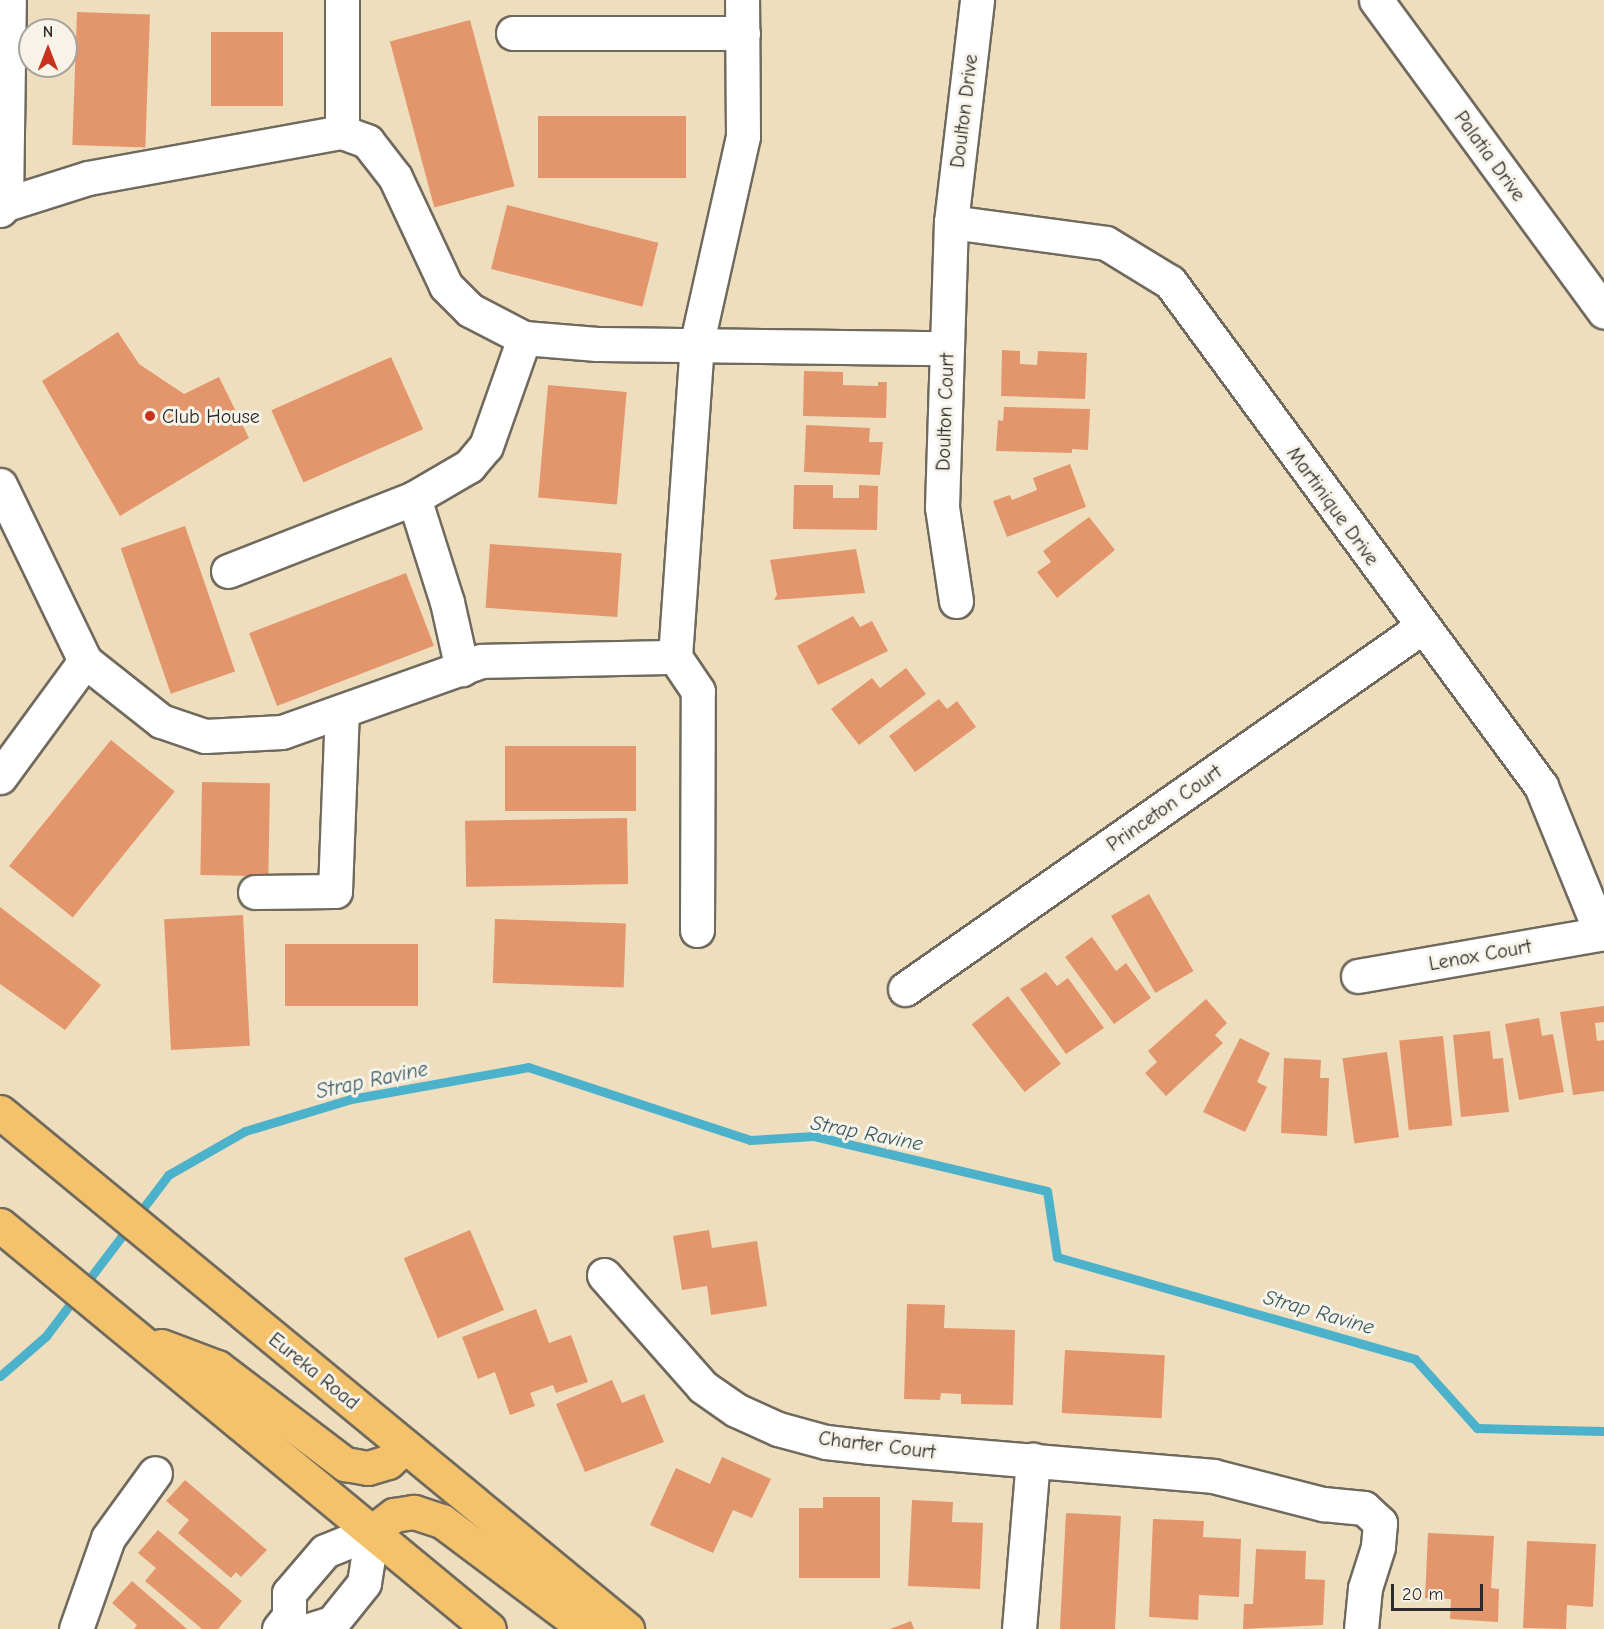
<!DOCTYPE html>
<html>
<head>
<meta charset="utf-8">
<style>
	body { margin:0 }
	#map { position:relative; width:1604px; height:1629px; overflow:hidden; background:#efdebd; font-family:"Comic Neue",sans-serif }
	div>[style] { position:absolute }
	[style*='--x'] { left:calc(var(--x)*1px); top:calc(var(--y)*1px); width:calc(var(--w)*1px); rotate:calc(var(--a)*1deg) }
	.stream>* { height:9px; margin:-4.5px; padding:0 4.5px; transform-origin:4.5px; border-radius:4.5px; background:#4cb1cb }
	.building>* { inset:0; background:#e3966c; transform-origin:0 0 }
	.roads { filter:drop-shadow(2px 0 #706a5e) drop-shadow(-2px 0 #706a5e) drop-shadow(0 2px #706a5e) drop-shadow(0 -2px #706a5e) }
	.minor>* { height:33px; margin:-16.5px; padding:0 16.5px; transform-origin:16.5px; border-radius:16.5px; background:#fff }
	.major>* { height:33px; margin:-16.5px; padding:0 16.5px; transform-origin:16.5px; border-radius:16.5px; background:#f3c26a }
	.dots>* { width:16px; height:16px; translate:-50% -50%; box-sizing:border-box; border:3px solid #f7f3e8; border-radius:50% }
	span { translate:-50% -50%; white-space:nowrap; text-align:center; line-height:1.15; -webkit-text-stroke:6px #f7f3e8; paint-order:stroke }
	.street-label { font-size:20px; color:#2b2b2b }
	.poi-label { font-size:20px; color:#2b2b2b }
	.left { translate:0 -50%; text-align:left }
	.water-label { font-size:21px; color:#375a63; font-style:italic }
	.north { position:absolute; left:18px; top:18px; width:60px; height:60px; box-sizing:border-box; background:#f7f3e8; border:2px solid #a5a39c; border-radius:50%; rotate:0deg; font-size:16px; font-weight:700; line-height:24px; text-align:center; color:#2b2b2b }
	.north::after { content:''; display:block; margin:auto; width:21px; height:27px; background:#c8321e; clip-path:polygon(50% 0,100% 100%,50% 72%,0 100%) }
	.scale { position:absolute; left:1391px; top:1584px; width:92px; height:27px; box-sizing:border-box; border:3px solid #2b2b2b; border-top:0; padding-left:8px; font-size:18px; line-height:21px; white-space:nowrap; color:#2b2b2b; -webkit-text-stroke:4px #f7f3e8; paint-order:stroke }
</style>
</head>
<body>
<div id="map">
	<div class="stream">
		<i style="--x:0;--y:1376;--w:61;--a:-41"></i>
		<i style="--x:46;--y:1336;--w:202;--a:-52.8"></i>
		<i style="--x:168;--y:1175;--w:89;--a:-29.7"></i>
		<i style="--x:245;--y:1131;--w:111;--a:-16.8"></i>
		<i style="--x:351;--y:1099;--w:180;--a:-10.2"></i>
		<i style="--x:528;--y:1067;--w:234;--a:18.2"></i>
		<i style="--x:750;--y:1140;--w:64;--a:-3.6"></i>
		<i style="--x:814;--y:1136;--w:239;--a:13.3"></i>
		<i style="--x:1047;--y:1191;--w:67;--a:81.4"></i>
		<i style="--x:1057;--y:1257;--w:372;--a:15.9"></i>
		<i style="--x:1415;--y:1359;--w:93;--a:48.1"></i>
		<i style="--x:1477;--y:1428;--w:127;--a:1.4"></i>
	</div>
	<div class="building">
		<i style="left:77px;top:12px;width:73px;height:133px;rotate:2deg"></i>
		<i style="left:470px;top:20px;width:172px;height:83px;rotate:75deg"></i>
		<i style="left:211px;top:32px;width:72px;height:74px"></i>
		<i style="left:538px;top:116px;width:148px;height:62px"></i>
		<i style="left:507px;top:205px;width:156px;height:66px;rotate:14deg"></i>
		<i style="clip-path:polygon(118px 332px,139px 364px,184px 394px,219px 377px,249px 438px,120px 516px,42px 381px)"></i>
		<i style="clip-path:polygon(1002px 350px,1020px 351px,1020px 364px,1037px 365px,1038px 351px,1087px 353px,1085px 399px,1001px 396px)"></i>
		<i style="left:391px;top:357px;width:79px;height:131px;rotate:66deg"></i>
		<i style="clip-path:polygon(804px 371px,843px 372px,843px 385px,878px 386px,878px 382px,887px 382px,886px 418px,803px 416px)"></i>
		<i style="left:548px;top:385px;width:79px;height:113px;rotate:5deg"></i>
		<i style="clip-path:polygon(1004px 407px,1090px 409px,1088px 450px,1072px 449px,1072px 453px,996px 451px,998px 420px,1003px 421px)"></i>
		<i style="clip-path:polygon(806px 425px,870px 428px,869px 442px,883px 442px,880px 475px,804px 472px)"></i>
		<i style="clip-path:polygon(1070px 464px,1086px 507px,1007px 537px,993px 501px,1010px 495px,1012px 500px,1037px 490px,1033px 478px)"></i>
		<i style="clip-path:polygon(794px 485px,833px 485px,833px 498px,859px 498px,859px 485px,878px 486px,877px 530px,793px 529px)"></i>
		<i style="clip-path:polygon(1089px 517px,1115px 550px,1057px 598px,1037px 572px,1051px 562px,1043px 551px)"></i>
		<i style="left:185px;top:526px;width:154px;height:68px;rotate:71deg"></i>
		<i style="left:490px;top:544px;width:132px;height:64px;rotate:4deg"></i>
		<i style="clip-path:polygon(856px 549px,865px 593px,774px 600px,777px 595px,770px 560px)"></i>
		<i style="left:406px;top:573px;width:78px;height:168px;rotate:69deg"></i>
		<i style="clip-path:polygon(853px 616px,860px 627px,872px 621px,888px 651px,818px 685px,797px 646px)"></i>
		<i style="clip-path:polygon(906px 668px,926px 694px,859px 745px,831px 709px,872px 678px,880px 688px)"></i>
		<i style="clip-path:polygon(939px 699px,947px 709px,957px 701px,976px 727px,915px 772px,889px 736px)"></i>
		<i style="left:111px;top:740px;width:82px;height:162px;rotate:39deg"></i>
		<i style="left:505px;top:746px;width:131px;height:65px"></i>
		<i style="left:202px;top:782px;width:68px;height:93px;rotate:1deg"></i>
		<i style="left:627px;top:818px;width:66px;height:162px;rotate:89deg"></i>
		<i style="left:1149px;top:894px;width:89px;height:44px;rotate:60deg"></i>
		<i style="clip-path:polygon(0 907px,101px 985px,65px 1030px,0 984px)"></i>
		<i style="left:243px;top:915px;width:131px;height:79px;rotate:87deg"></i>
		<i style="left:495px;top:919px;width:131px;height:64px;rotate:2deg"></i>
		<i style="clip-path:polygon(1092px 937px,1116px 971px,1126px 963px,1151px 998px,1114px 1024px,1065px 957px)"></i>
		<i style="left:418px;top:944px;width:62px;height:133px;rotate:90deg"></i>
		<i style="clip-path:polygon(1046px 972px,1057px 986px,1068px 978px,1104px 1028px,1066px 1054px,1020px 989px)"></i>
		<i style="left:1008px;top:996px;width:86px;height:46px;rotate:52deg"></i>
		<i style="clip-path:polygon(1206px 999px,1227px 1023px,1215px 1035px,1223px 1043px,1166px 1096px,1145px 1073px,1157px 1062px,1148px 1051px)"></i>
		<i style="clip-path:polygon(1604px 1006px,1604px 1022px,1595px 1023px,1597px 1041px,1604px 1040px,1604px 1091px,1573px 1095px,1560px 1012px)"></i>
		<i style="clip-path:polygon(1539px 1018px,1542px 1036px,1553px 1034px,1564px 1092px,1519px 1100px,1505px 1024px)"></i>
		<i style="clip-path:polygon(1490px 1031px,1493px 1059px,1503px 1058px,1509px 1112px,1461px 1117px,1453px 1035px)"></i>
		<i style="left:1443px;top:1036px;width:90px;height:44px;rotate:84deg"></i>
		<i style="clip-path:polygon(1240px 1038px,1270px 1053px,1257px 1082px,1267px 1087px,1245px 1132px,1203px 1112px)"></i>
		<i style="left:1387px;top:1052px;width:86px;height:45px;rotate:82deg"></i>
		<i style="clip-path:polygon(1284px 1058px,1321px 1060px,1320px 1078px,1329px 1078px,1327px 1136px,1281px 1133px)"></i>
		<i style="left:470px;top:1230px;width:87px;height:72px;rotate:67deg"></i>
		<i style="clip-path:polygon(709px 1230px,712px 1248px,757px 1241px,767px 1306px,711px 1315px,707px 1286px,682px 1290px,673px 1236px)"></i>
		<i style="clip-path:polygon(907px 1304px,945px 1305px,944px 1328px,1015px 1330px,1013px 1405px,961px 1404px,961px 1394px,941px 1393px,940px 1400px,904px 1399px)"></i>
		<i style="clip-path:polygon(536px 1309px,549px 1343px,571px 1335px,588px 1382px,556px 1393px,553px 1385px,530px 1393px,535px 1406px,510px 1415px,495px 1372px,478px 1379px,462px 1337px)"></i>
		<i style="left:1065px;top:1350px;width:100px;height:63px;rotate:3deg"></i>
		<i style="clip-path:polygon(612px 1380px,622px 1403px,644px 1394px,664px 1442px,585px 1472px,556px 1404px)"></i>
		<i style="clip-path:polygon(722px 1457px,771px 1479px,752px 1518px,733px 1510px,713px 1553px,650px 1525px,676px 1468px,710px 1484px)"></i>
		<i style="clip-path:polygon(185px 1480px,267px 1550px,241px 1577px,236px 1572px,231px 1578px,178px 1533px,189px 1520px,166px 1501px)"></i>
		<i style="clip-path:polygon(823px 1497px,880px 1497px,880px 1578px,799px 1578px,799px 1508px,823px 1508px)"></i>
		<i style="clip-path:polygon(912px 1500px,953px 1502px,952px 1522px,983px 1523px,980px 1589px,908px 1586px)"></i>
		<i style="left:1066px;top:1513px;width:55px;height:116px;rotate:3deg"></i>
		<i style="clip-path:polygon(1153px 1519px,1204px 1521px,1203px 1537px,1241px 1539px,1239px 1597px,1199px 1595px,1198px 1620px,1149px 1617px)"></i>
		<i style="clip-path:polygon(158px 1530px,242px 1601px,218px 1629px,202px 1629px,145px 1581px,156px 1568px,138px 1553px)"></i>
		<i style="clip-path:polygon(1428px 1533px,1494px 1536px,1491px 1588px,1499px 1589px,1498px 1622px,1450px 1619px,1451px 1599px,1425px 1598px)"></i>
		<i style="clip-path:polygon(1527px 1541px,1596px 1544px,1593px 1607px,1567px 1605px,1566px 1629px,1523px 1628px)"></i>
		<i style="clip-path:polygon(1256px 1549px,1306px 1551px,1305px 1579px,1325px 1580px,1323px 1625px,1243px 1629px,1244px 1604px,1253px 1604px)"></i>
		<i style="clip-path:polygon(132px 1581px,187px 1629px,134px 1629px,137px 1625px,112px 1603px)"></i>
		<i style="clip-path:polygon(911px 1621px,914px 1629px,890px 1629px)"></i>
	</div>
	<div class="roads">
		<div class="minor">
			<i style="--x:342;--y:0;--w:132;--a:90"></i>
			<i style="--x:1376;--y:0;--w:386;--a:53.8"></i>
			<i style="--x:513;--y:33;--w:230;--a:0"></i>
			<i style="--x:6;--y:204;--w:204;--a:-89.2"></i>
			<i style="--x:0;--y:210;--w:8;--a:-45"></i>
			<i style="--x:6;--y:204;--w:86;--a:-17.6"></i>
			<i style="--x:88;--y:178;--w:258;--a:-10.3"></i>
			<i style="--x:342;--y:132;--w:27;--a:20"></i>
			<i style="--x:367;--y:141;--w:46;--a:52.1"></i>
			<i style="--x:395;--y:177;--w:120;--a:64.9"></i>
			<i style="--x:446;--y:286;--w:34;--a:45"></i>
			<i style="--x:470;--y:310;--w:61;--a:27.4"></i>
			<i style="--x:524;--y:338;--w:73;--a:4.7"></i>
			<i style="--x:597;--y:344;--w:350;--a:0.7"></i>
			<i style="--x:951;--y:222;--w:156;--a:7.7"></i>
			<i style="--x:1106;--y:243;--w:75;--a:31.4"></i>
			<i style="--x:1170;--y:282;--w:626;--a:53.64"></i>
			<i style="--x:1541;--y:786;--w:159;--a:67.8"></i>
			<i style="--x:0;--y:485;--w:195;--a:64.2"></i>
			<i style="--x:85;--y:661;--w:97;--a:38.3"></i>
			<i style="--x:161;--y:721;--w:46;--a:18.8"></i>
			<i style="--x:205;--y:736;--w:77;--a:-3"></i>
			<i style="--x:282;--y:732;--w:211;--a:-19.6"></i>
			<i style="--x:481;--y:661;--w:194;--a:-1.2"></i>
			<i style="--x:414;--y:498;--w:109;--a:72.4"></i>
			<i style="--x:447;--y:602;--w:69;--a:77.4"></i>
			<i style="--x:228;--y:571;--w:200;--a:-21.4"></i>
			<i style="--x:414;--y:498;--w:64;--a:-30.2"></i>
			<i style="--x:469;--y:466;--w:26;--a:-50"></i>
			<i style="--x:486;--y:446;--w:114;--a:-70.6"></i>
			<i style="--x:956;--y:601;--w:95;--a:-98.5"></i>
			<i style="--x:942;--y:507;--w:285;--a:-88.2"></i>
			<i style="--x:951;--y:222;--w:224;--a:-83.3"></i>
			<i style="--x:0;--y:777;--w:144;--a:-53.8"></i>
			<i style="--x:255;--y:892;--w:80;--a:-0.7"></i>
			<i style="--x:335;--y:891;--w:180;--a:-87.8"></i>
			<i style="--x:697;--y:930;--w:239;--a:-89.8"></i>
			<i style="--x:698;--y:691;--w:41;--a:-124.1"></i>
			<i style="--x:675;--y:657;--w:316;--a:-86"></i>
			<i style="--x:697;--y:342;--w:211;--a:-77.4"></i>
			<i style="--x:743;--y:136;--w:136;--a:-90.4"></i>
			<i style="--x:1358;--y:976;--w:250;--a:-9.9"></i>
			<i style="--x:905;--y:989;--w:631;--a:-35"></i>
			<i style="--x:604;--y:1275;--w:149;--a:48.5"></i>
			<i style="--x:703;--y:1387;--w:40;--a:34.9"></i>
			<i style="--x:736;--y:1410;--w:46;--a:24.3"></i>
			<i style="--x:778;--y:1429;--w:50;--a:15.2"></i>
			<i style="--x:826;--y:1442;--w:43;--a:6.6"></i>
			<i style="--x:869;--y:1447;--w:345;--a:4.8"></i>
			<i style="--x:1213;--y:1476;--w:114;--a:14.3"></i>
			<i style="--x:1323;--y:1504;--w:41;--a:5.6"></i>
			<i style="--x:1364;--y:1508;--w:22;--a:43"></i>
			<i style="--x:1380;--y:1523;--w:24;--a:95"></i>
			<i style="--x:1378;--y:1547;--w:43;--a:107.6"></i>
			<i style="--x:1365;--y:1588;--w:41;--a:95.6"></i>
			<i style="--x:76;--y:1629;--w:96;--a:-70.6"></i>
			<i style="--x:108;--y:1538;--w:80;--a:-54.1"></i>
			<i style="--x:279;--y:1629;--w:16;--a:-52"></i>
			<i style="--x:289;--y:1616;--w:23;--a:-90"></i>
			<i style="--x:289;--y:1593;--w:55;--a:-49.4"></i>
			<i style="--x:325;--y:1551;--w:51;--a:-22"></i>
			<i style="--x:312;--y:1629;--w:21;--a:-17"></i>
			<i style="--x:332;--y:1623;--w:51;--a:-51.3"></i>
			<i style="--x:364;--y:1583;--w:52;--a:-81.1"></i>
			<i style="--x:1019;--y:1629;--w:170;--a:-85.3"></i>
		</div>
		<div class="major">
			<i style="--x:0;--y:1112;--w:813;--a:39.51"></i>
			<i style="--x:0;--y:1225;--w:634;--a:39.56"></i>
			<i style="--x:161;--y:1346;--w:60;--a:20.6"></i>
			<i style="--x:217;--y:1367;--w:161;--a:37.2"></i>
			<i style="--x:345;--y:1464;--w:23;--a:10"></i>
			<i style="--x:368;--y:1468;--w:21;--a:-17"></i>
			<i style="--x:388;--y:1462;--w:23;--a:-43"></i>
			<i style="--x:372;--y:1532;--w:28;--a:-38"></i>
			<i style="--x:394;--y:1515;--w:20;--a:-9"></i>
			<i style="--x:414;--y:1512;--w:29;--a:18"></i>
			<i style="--x:442;--y:1521;--w:180;--a:36.9"></i>
		</div>
	</div>
	<div class="dots">
		<i style="left:150px;top:416px;background:#c8321e"></i>
	</div>
	<div class="street-label">
		<span style="left:964px;top:111px;rotate:-83deg">Doulton Drive</span>
		<span style="left:1490px;top:156px;rotate:54deg">Palatia Drive</span>
		<span style="left:945px;top:412px;rotate:-88deg">Doulton Court</span>
		<span style="left:1333px;top:506px;rotate:54deg">Martinique Drive</span>
		<span style="left:1164px;top:808px;rotate:-35deg">Princeton Court</span>
		<span style="left:1480px;top:955px;rotate:-10deg">Lenox Court</span>
		<span style="left:314px;top:1371px;rotate:39deg">Eureka Road</span>
		<span style="left:877px;top:1445px;rotate:7deg">Charter Court</span>
	</div>
	<div class="poi-label">
		<span class="left" style="left:162px;top:416px">Club House</span>
	</div>
	<div class="water-label">
		<span style="left:372px;top:1080px;rotate:-12deg">Strap Ravine</span>
		<span style="left:867px;top:1133px;rotate:11deg">Strap Ravine</span>
		<span style="left:1319px;top:1312px;rotate:16deg">Strap Ravine</span>
	</div>
	<div class="north">N</div>
	<div class="scale">20 m</div>
</div>
</body>
</html>
